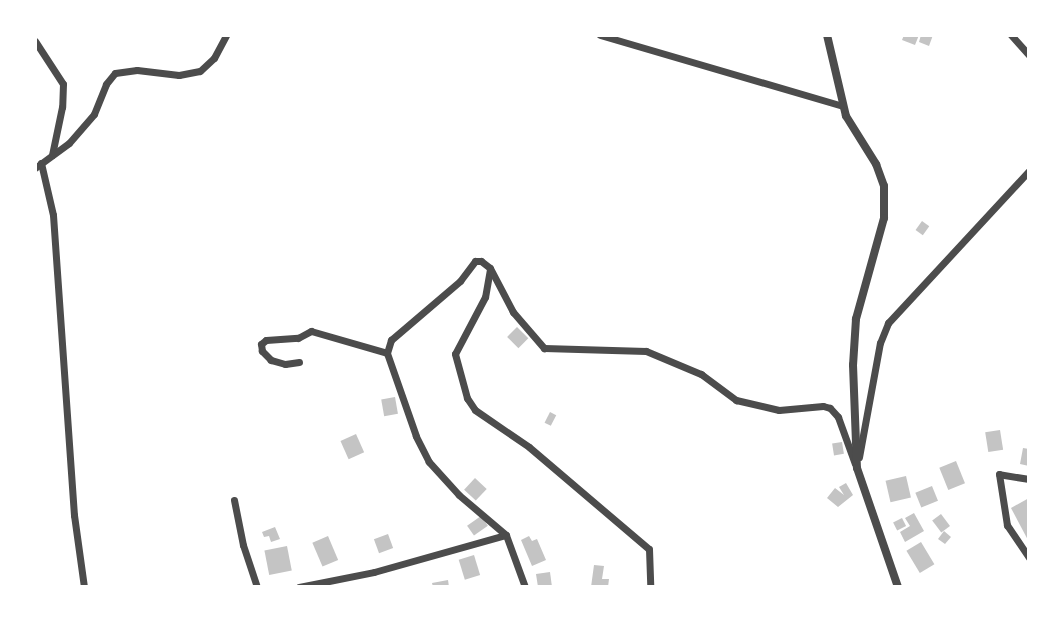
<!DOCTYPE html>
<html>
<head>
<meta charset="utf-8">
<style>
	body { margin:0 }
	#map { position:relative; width:1064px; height:622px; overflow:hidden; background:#fff; font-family:Helvetica,sans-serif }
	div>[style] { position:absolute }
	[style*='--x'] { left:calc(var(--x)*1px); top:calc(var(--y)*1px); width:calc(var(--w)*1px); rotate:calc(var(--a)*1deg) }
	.building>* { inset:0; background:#c4c4c4; transform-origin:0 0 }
	.minor>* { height:7px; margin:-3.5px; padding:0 3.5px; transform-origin:3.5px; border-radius:3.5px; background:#4c4c4c }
	.tertiary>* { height:8px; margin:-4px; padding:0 4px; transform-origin:4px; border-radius:4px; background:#4c4c4c }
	span { translate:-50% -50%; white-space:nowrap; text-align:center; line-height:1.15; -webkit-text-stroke:5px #fff; paint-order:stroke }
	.frame { position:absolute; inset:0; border:37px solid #fff; pointer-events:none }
</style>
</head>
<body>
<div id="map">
	<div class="building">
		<i style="clip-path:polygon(904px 35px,919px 35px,915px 45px,902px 40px)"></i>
		<i style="clip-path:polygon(921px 35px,933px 35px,929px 46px,919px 42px)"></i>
		<i style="left:922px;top:221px;width:9px;height:11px;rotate:36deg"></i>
		<i style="left:517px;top:327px;width:16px;height:14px;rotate:45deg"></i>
		<i style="left:395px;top:397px;width:17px;height:14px;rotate:80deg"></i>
		<i style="left:550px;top:412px;width:7px;height:12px;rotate:27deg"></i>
		<i style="left:1000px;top:430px;width:20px;height:15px;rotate:81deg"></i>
		<i style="left:356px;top:434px;width:20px;height:17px;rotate:66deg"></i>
		<i style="left:842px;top:442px;width:12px;height:10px;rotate:81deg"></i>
		<i style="clip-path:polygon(1023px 448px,1029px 449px,1029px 466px,1020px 464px)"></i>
		<i style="left:956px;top:461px;width:24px;height:18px;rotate:68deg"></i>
		<i style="left:906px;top:476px;width:22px;height:21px;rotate:77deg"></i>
		<i style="left:475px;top:478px;width:16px;height:16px;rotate:43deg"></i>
		<i style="clip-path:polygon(846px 483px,853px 495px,838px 507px,827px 498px,835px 488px,844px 495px,839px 487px)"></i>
		<i style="left:932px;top:486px;width:16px;height:18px;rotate:68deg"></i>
		<i style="clip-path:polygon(1029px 498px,1029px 542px,1011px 508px)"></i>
		<i style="clip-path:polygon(914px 513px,924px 531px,905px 542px,900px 532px,910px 526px,905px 518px)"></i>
		<i style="left:941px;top:514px;width:15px;height:11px;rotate:53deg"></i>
		<i style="left:481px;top:516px;width:12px;height:17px;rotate:55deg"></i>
		<i style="left:902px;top:518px;width:9px;height:10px;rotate:63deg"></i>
		<i style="clip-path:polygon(275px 527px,280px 539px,271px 542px,269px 536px,264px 537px,262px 532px)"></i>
		<i style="clip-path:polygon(944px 531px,951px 537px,945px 544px,938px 539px)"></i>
		<i style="left:388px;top:534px;width:15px;height:15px;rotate:70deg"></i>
		<i style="left:328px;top:536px;width:26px;height:17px;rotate:67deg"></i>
		<i style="clip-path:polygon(529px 536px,532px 541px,537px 539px,546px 560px,532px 566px,521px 540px)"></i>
		<i style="left:921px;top:542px;width:26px;height:17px;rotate:59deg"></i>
		<i style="left:287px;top:546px;width:25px;height:23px;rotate:79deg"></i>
		<i style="left:474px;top:555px;width:21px;height:16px;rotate:73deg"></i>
		<i style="clip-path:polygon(594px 565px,604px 566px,602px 579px,609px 579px,608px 587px,591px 587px)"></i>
		<i style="clip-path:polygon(550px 572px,552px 587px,538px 587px,536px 574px)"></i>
		<i style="clip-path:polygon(448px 580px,449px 587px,433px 587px,432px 583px)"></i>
	</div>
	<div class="minor">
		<i style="--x:600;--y:35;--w:253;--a:16.3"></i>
		<i style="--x:1011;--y:35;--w:27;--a:48"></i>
		<i style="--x:35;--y:41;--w:51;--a:56.9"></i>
		<i style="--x:63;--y:84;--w:23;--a:92"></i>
		<i style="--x:62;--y:107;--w:49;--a:101.8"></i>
		<i style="--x:41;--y:163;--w:53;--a:77"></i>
		<i style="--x:53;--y:215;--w:301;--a:86"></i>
		<i style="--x:74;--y:515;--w:73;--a:82.1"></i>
		<i style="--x:35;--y:168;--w:42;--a:-36.3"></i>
		<i style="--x:69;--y:143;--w:38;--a:-49"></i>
		<i style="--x:94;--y:114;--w:32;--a:-68"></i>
		<i style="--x:106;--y:84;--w:14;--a:-51"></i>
		<i style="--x:115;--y:73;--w:22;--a:-8"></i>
		<i style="--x:137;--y:70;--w:42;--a:6.8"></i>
		<i style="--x:179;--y:75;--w:21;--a:-11"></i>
		<i style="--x:200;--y:71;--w:19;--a:-43"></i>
		<i style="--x:214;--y:58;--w:26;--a:-62"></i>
		<i style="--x:490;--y:269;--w:28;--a:100"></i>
		<i style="--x:485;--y:297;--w:64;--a:117.8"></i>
		<i style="--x:455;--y:354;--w:46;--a:74.7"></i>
		<i style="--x:467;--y:398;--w:14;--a:56"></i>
		<i style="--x:475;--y:410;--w:65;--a:34.4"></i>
		<i style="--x:529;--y:447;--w:157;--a:40.4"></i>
		<i style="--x:649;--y:549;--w:38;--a:88"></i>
		<i style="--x:299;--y:362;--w:14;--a:172"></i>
		<i style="--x:285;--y:364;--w:15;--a:-164"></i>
		<i style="--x:271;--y:360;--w:13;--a:-135"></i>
		<i style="--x:262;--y:351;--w:7;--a:-98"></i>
		<i style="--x:261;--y:344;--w:6;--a:-39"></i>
		<i style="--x:266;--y:340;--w:32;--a:-4"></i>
		<i style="--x:298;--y:338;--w:15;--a:-28"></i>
		<i style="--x:311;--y:331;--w:79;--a:16.1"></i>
		<i style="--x:859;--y:457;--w:116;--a:-79.6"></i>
		<i style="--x:880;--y:343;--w:22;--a:-68"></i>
		<i style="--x:888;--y:323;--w:207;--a:-47.2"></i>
		<i style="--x:1029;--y:479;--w:30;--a:-171"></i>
		<i style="--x:999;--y:474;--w:52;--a:81.1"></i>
		<i style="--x:1007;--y:525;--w:40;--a:56"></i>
		<i style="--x:234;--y:500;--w:46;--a:78.7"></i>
		<i style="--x:243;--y:545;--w:44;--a:71.6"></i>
		<i style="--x:299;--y:587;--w:76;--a:-11.3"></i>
		<i style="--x:374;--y:572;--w:137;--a:-15.7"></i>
		<i style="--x:525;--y:587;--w:55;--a:-110.1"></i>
		<i style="--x:506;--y:535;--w:62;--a:-139.6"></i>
		<i style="--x:459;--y:495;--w:45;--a:-132.3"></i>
		<i style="--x:429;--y:462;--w:29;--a:-117"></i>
		<i style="--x:416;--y:436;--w:88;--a:-109.3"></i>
		<i style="--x:387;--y:353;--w:14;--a:-73"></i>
		<i style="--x:391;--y:340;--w:91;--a:-40.5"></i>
		<i style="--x:460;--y:281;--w:25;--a:-53"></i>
		<i style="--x:475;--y:261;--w:6;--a:0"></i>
		<i style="--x:481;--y:261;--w:11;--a:38"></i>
		<i style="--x:490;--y:268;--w:50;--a:62.4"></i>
		<i style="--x:513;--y:312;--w:48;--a:49.3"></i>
		<i style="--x:544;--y:348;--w:102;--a:1.7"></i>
		<i style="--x:646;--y:351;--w:60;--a:22.7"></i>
		<i style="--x:701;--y:374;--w:44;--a:36.6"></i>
		<i style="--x:736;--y:400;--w:44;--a:13.1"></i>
		<i style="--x:779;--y:410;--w:44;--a:-5.2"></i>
		<i style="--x:823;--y:406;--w:7;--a:16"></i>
		<i style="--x:830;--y:408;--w:12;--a:48"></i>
		<i style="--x:838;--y:417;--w:50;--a:70.1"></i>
	</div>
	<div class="tertiary">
		<i style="--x:827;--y:35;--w:83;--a:76.8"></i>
		<i style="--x:846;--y:116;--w:57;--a:58"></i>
		<i style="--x:876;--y:164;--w:23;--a:70"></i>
		<i style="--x:884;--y:186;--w:32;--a:90"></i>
		<i style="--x:884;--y:218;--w:105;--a:105.5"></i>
		<i style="--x:856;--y:319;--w:46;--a:93.7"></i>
		<i style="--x:853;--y:365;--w:103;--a:87.8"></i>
		<i style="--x:857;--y:468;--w:126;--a:71"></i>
	</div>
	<div class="frame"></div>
</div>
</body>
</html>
